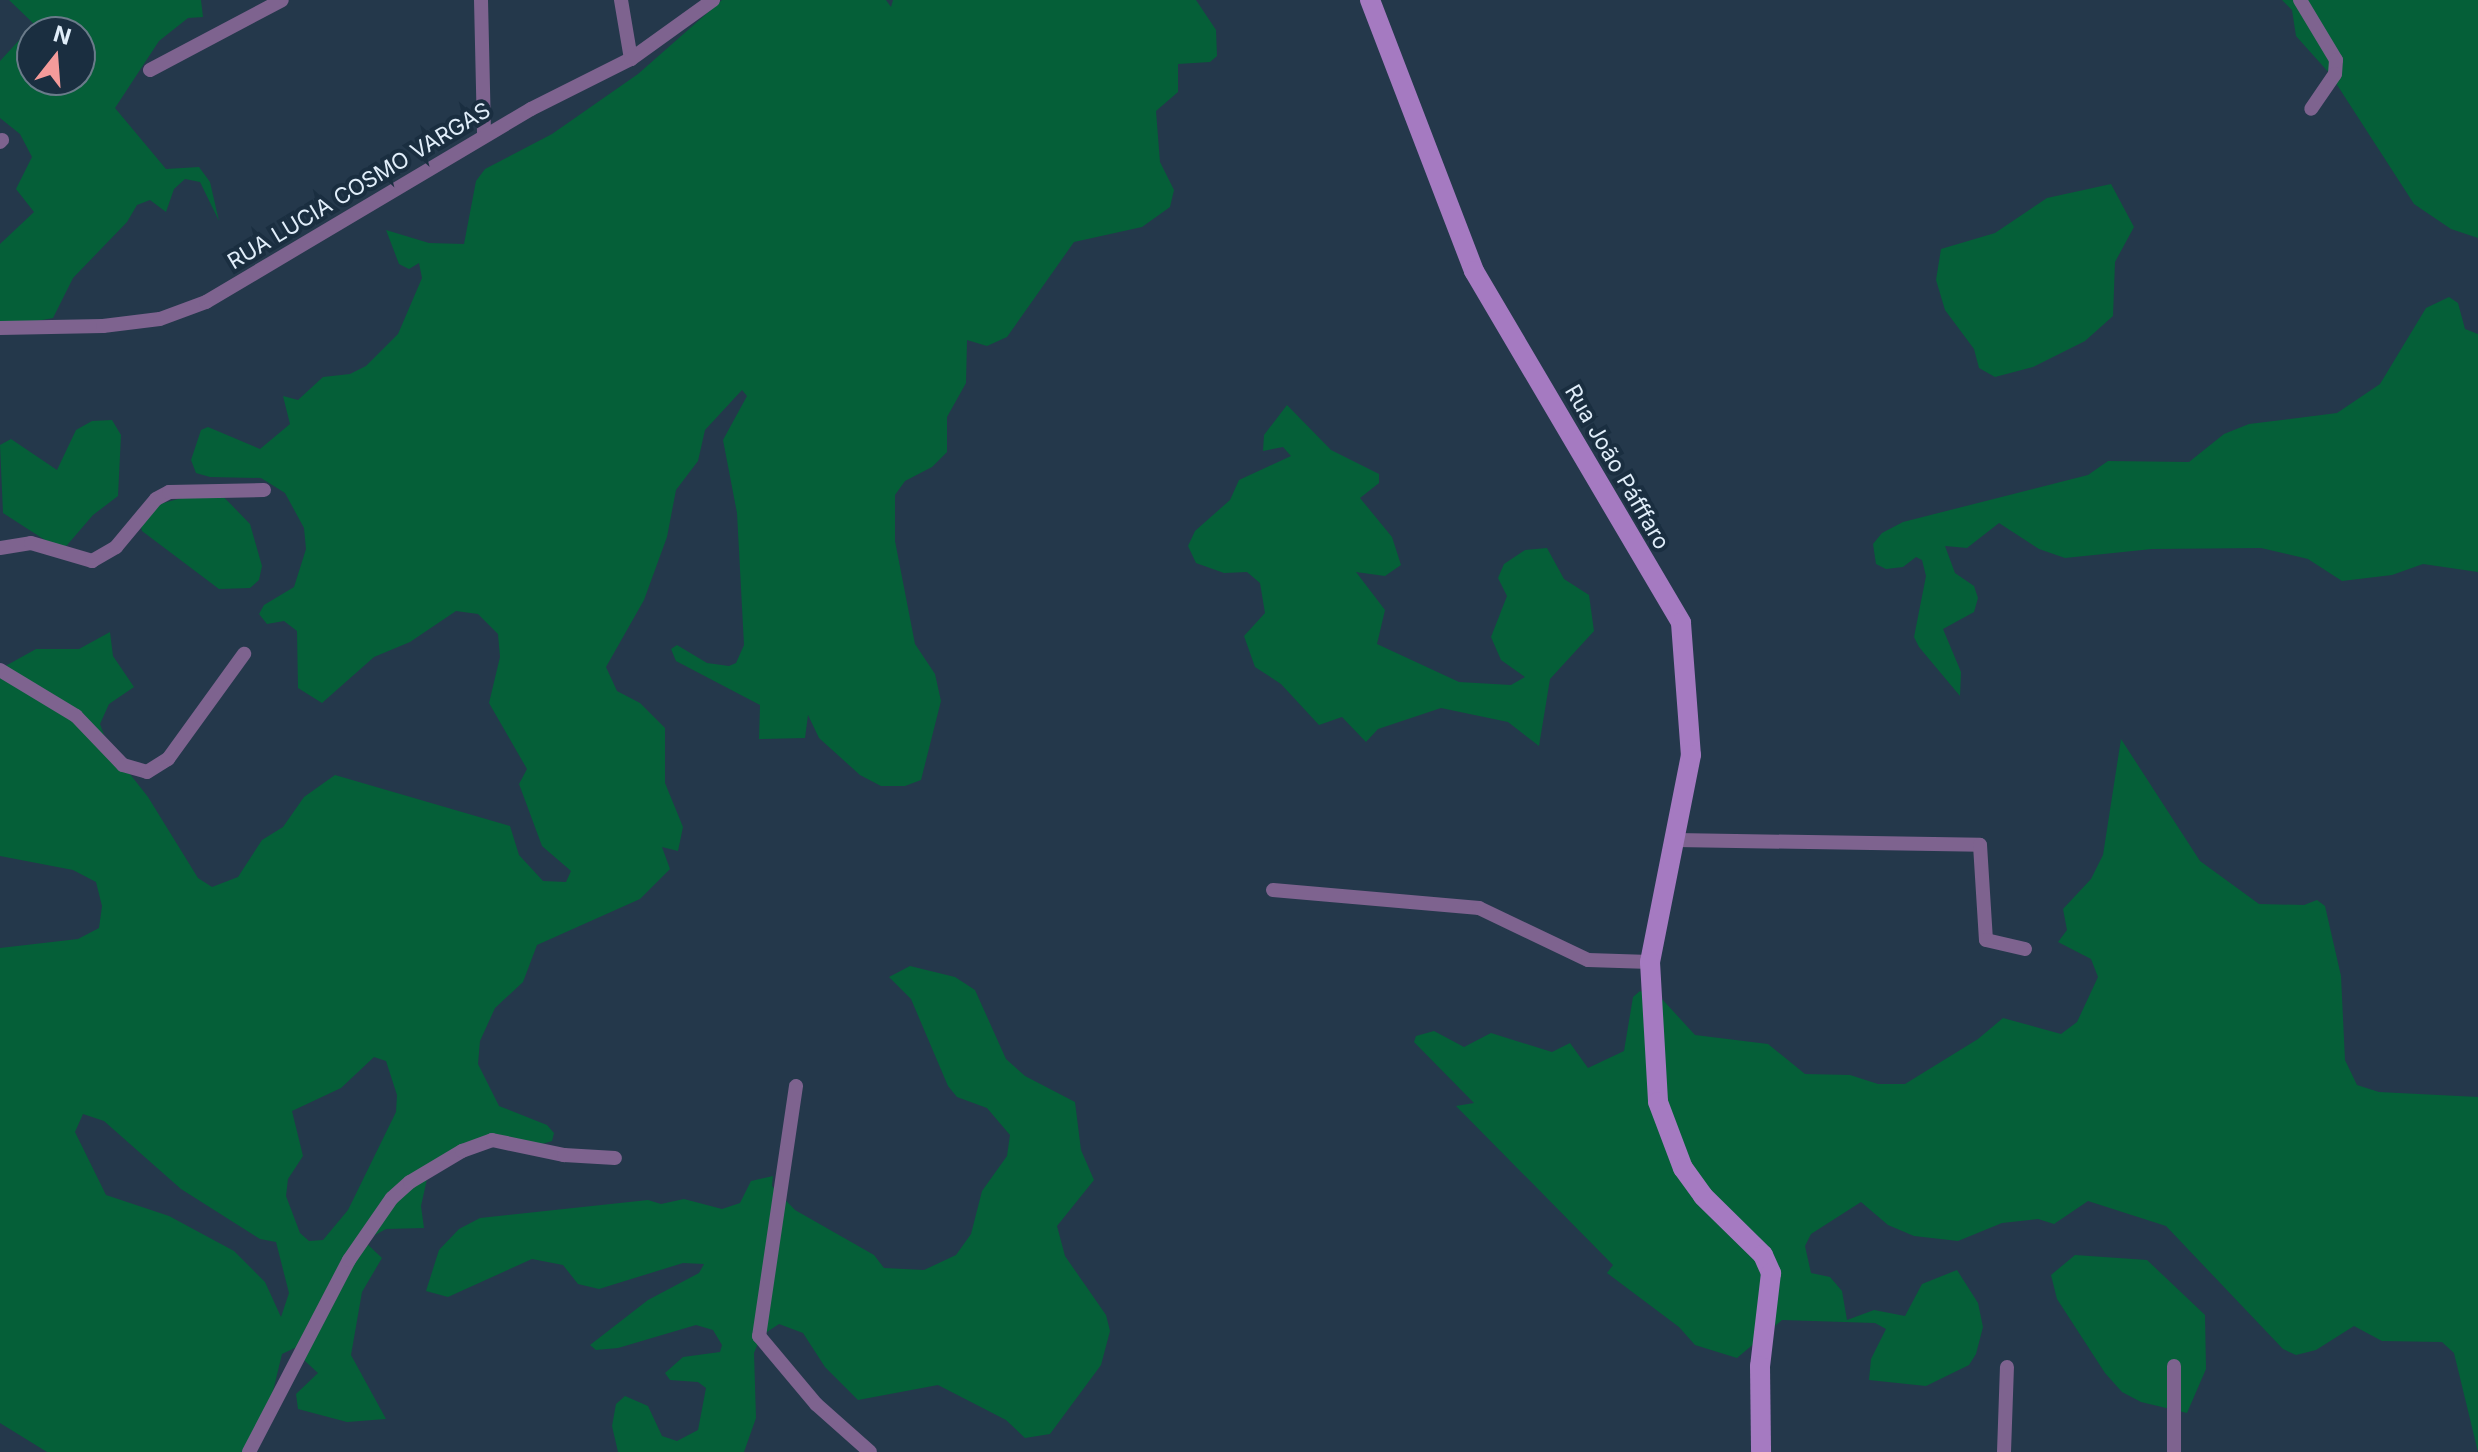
<!DOCTYPE html>
<html>
<head>
<meta charset="utf-8">
<style>
	body { margin:0 }
	#map { position:relative; width:2478px; height:1452px; overflow:hidden; background:#24384b; font-family:Inter,sans-serif }
	div>[style] { position:absolute }
	[style*='--x'] { left:calc(var(--x)*1px); top:calc(var(--y)*1px); width:calc(var(--w)*1px); rotate:calc(var(--a)*1deg) }
	.green>* { inset:0; background:#055f38 }
	.street>* { height:14px; margin:-7px; padding:0 7px; transform-origin:7px; border-radius:7px; background:#7e638f }
	.secondary>* { height:20px; margin:-10px; padding:0 10px; transform-origin:10px; border-radius:10px; background:#a57ac1 }
	span { translate:-50% -50%; white-space:nowrap; text-align:center; line-height:1.15; -webkit-text-stroke:8px #1a2e40; paint-order:stroke }
	.street-label { font-size:22px; color:#e1eefa }
	.north { position:absolute; left:16px; top:16px; width:80px; height:80px; box-sizing:border-box; background:#1a2e40; border:2px solid #6a7b8a; border-radius:50%; rotate:17deg; font-size:22px; font-weight:700; line-height:32px; text-align:center; color:#e1eefa }
	.north::after { content:''; display:block; margin:auto; width:28px; height:36px; background:#f59b9a; clip-path:polygon(50% 0,100% 100%,50% 72%,0 100%) }
</style>
</head>
<body>
<div id="map">
	<div class="green">
		<i style="clip-path:polygon(evenodd,9px 0,201px 0,203px 17px,188px 18px,159px 41px,115px 108px,166px 169px,199px 167px,210px 182px,219px 221px,200px 182px,185px 179px,174px 189px,166px 212px,150px 200px,137px 205px,127px 222px,73px 278px,53px 318px,0 328px,0 244px,34px 212px,16px 189px,32px 157px,20px 134px,0 118px,0 61px,34px 24px,9px 0,32px 32px,80px 32px,80px 80px,32px 80px,32px 32px)"></i>
		<i style="clip-path:polygon(evenodd,722px 0,886px 0,891px 7px,893px 0,1196px 0,1216px 30px,1217px 56px,1210px 62px,1178px 64px,1178px 92px,1156px 111px,1160px 162px,1174px 190px,1170px 207px,1142px 227px,1074px 242px,1007px 337px,987px 346px,967px 340px,966px 383px,947px 417px,947px 452px,932px 467px,905px 481px,895px 495px,895px 541px,915px 644px,935px 674px,941px 701px,921px 780px,905px 786px,881px 786px,860px 775px,819px 738px,808px 715px,805px 738px,759px 739px,760px 705px,676px 661px,671px 649px,677px 645px,707px 663px,729px 666px,736px 663px,744px 645px,737px 513px,723px 440px,747px 396px,742px 390px,705px 430px,698px 461px,676px 490px,667px 537px,644px 600px,606px 667px,617px 691px,640px 703px,665px 728px,665px 783px,683px 827px,678px 851px,662px 847px,670px 869px,640px 899px,537px 945px,523px 982px,495px 1008px,480px 1041px,478px 1064px,499px 1106px,547px 1125px,554px 1133px,552px 1141px,539px 1145px,476px 1145px,429px 1170px,421px 1206px,424px 1228px,386px 1229px,364px 1241px,382px 1258px,362px 1292px,351px 1355px,386px 1419px,347px 1422px,298px 1409px,296px 1394px,318px 1373px,305px 1361px,301px 1345px,282px 1354px,269px 1408px,246px 1452px,47px 1452px,0 1423px,0 948px,78px 939px,99px 928px,102px 906px,96px 882px,73px 870px,0 856px,0 669px,36px 649px,79px 649px,110px 632px,113px 656px,134px 687px,109px 704px,100px 724px,108px 746px,148px 797px,198px 878px,212px 887px,238px 877px,262px 840px,283px 827px,304px 797px,335px 775px,510px 826px,519px 855px,543px 881px,566px 882px,571px 871px,542px 846px,519px 784px,527px 769px,489px 703px,500px 657px,498px 634px,478px 614px,456px 611px,410px 642px,374px 657px,322px 703px,298px 688px,297px 631px,284px 621px,267px 624px,259px 614px,264px 605px,294px 587px,306px 549px,304px 528px,285px 493px,261px 478px,210px 477px,196px 473px,191px 460px,201px 430px,208px 427px,260px 449px,290px 424px,283px 396px,298px 400px,323px 377px,350px 374px,366px 366px,398px 334px,422px 278px,419px 263px,409px 269px,399px 264px,386px 230px,429px 243px,464px 244px,476px 181px,485px 169px,552px 134px,638px 74px,722px 0,374px 1057px,386px 1061px,397px 1095px,396px 1112px,348px 1210px,323px 1240px,309px 1241px,300px 1233px,286px 1196px,288px 1179px,303px 1156px,292px 1111px,341px 1088px,374px 1057px,722px 0,83px 1114px,104px 1121px,181px 1189px,260px 1239px,276px 1242px,289px 1293px,281px 1317px,265px 1282px,234px 1251px,169px 1216px,106px 1195px,75px 1132px,83px 1114px)"></i>
		<i style="clip-path:polygon(2282px 0,2478px 0,2478px 238px,2451px 229px,2414px 204px,2330px 74px,2296px 36px,2292px 10px)"></i>
		<i style="clip-path:polygon(2111px 184px,2134px 227px,2115px 262px,2113px 316px,2085px 341px,2033px 367px,1995px 377px,1979px 368px,1974px 349px,1945px 310px,1936px 280px,1941px 249px,1995px 233px,2047px 198px)"></i>
		<i style="clip-path:polygon(2449px 297px,2458px 303px,2465px 329px,2478px 334px,2478px 572px,2423px 564px,2392px 575px,2342px 581px,2308px 559px,2261px 548px,2152px 549px,2065px 558px,2039px 549px,1999px 523px,1967px 548px,1945px 546px,1955px 573px,1974px 586px,1978px 598px,1974px 612px,1943px 629px,1961px 672px,1960px 696px,1919px 647px,1914px 637px,1926px 576px,1922px 560px,1916px 557px,1903px 567px,1886px 569px,1876px 564px,1873px 544px,1882px 533px,1903px 522px,2088px 475px,2108px 461px,2189px 462px,2224px 434px,2249px 424px,2337px 413px,2380px 384px,2426px 308px)"></i>
		<i style="clip-path:polygon(1287px 405px,1331px 450px,1379px 474px,1379px 483px,1360px 498px,1392px 537px,1401px 565px,1385px 576px,1356px 572px,1385px 610px,1377px 644px,1459px 682px,1511px 685px,1525px 677px,1501px 660px,1491px 637px,1507px 596px,1498px 578px,1504px 564px,1525px 550px,1547px 548px,1564px 579px,1589px 595px,1594px 631px,1550px 679px,1539px 746px,1508px 722px,1441px 708px,1378px 729px,1366px 742px,1342px 717px,1319px 725px,1281px 684px,1255px 667px,1244px 636px,1265px 613px,1260px 583px,1247px 572px,1224px 573px,1196px 563px,1188px 546px,1195px 531px,1230px 500px,1239px 480px,1291px 456px,1283px 447px,1263px 451px,1264px 435px)"></i>
		<i style="clip-path:polygon(112px 420px,121px 435px,118px 496px,93px 515px,62px 551px,3px 513px,0 445px,11px 439px,57px 470px,76px 430px,92px 421px)"></i>
		<i style="clip-path:polygon(216px 489px,250px 524px,262px 566px,259px 580px,250px 588px,219px 589px,142px 531px,140px 523px,152px 506px)"></i>
		<i style="clip-path:polygon(2121px 739px,2200px 861px,2259px 904px,2304px 905px,2317px 900px,2325px 906px,2341px 976px,2345px 1060px,2357px 1085px,2379px 1092px,2478px 1097px,2478px 1452px,2454px 1353px,2442px 1342px,2382px 1341px,2354px 1326px,2316px 1350px,2296px 1355px,2283px 1349px,2166px 1226px,2088px 1201px,2054px 1224px,2038px 1219px,2002px 1223px,1958px 1241px,1914px 1236px,1888px 1225px,1861px 1202px,1811px 1234px,1805px 1246px,1811px 1273px,1830px 1277px,1842px 1291px,1847px 1320px,1874px 1310px,1905px 1316px,1922px 1284px,1957px 1270px,1978px 1303px,1983px 1327px,1976px 1354px,1969px 1365px,1926px 1386px,1869px 1380px,1871px 1359px,1886px 1329px,1875px 1323px,1782px 1320px,1737px 1358px,1695px 1345px,1679px 1327px,1607px 1273px,1613px 1265px,1456px 1106px,1474px 1103px,1414px 1042px,1416px 1036px,1434px 1031px,1464px 1047px,1491px 1033px,1552px 1052px,1570px 1043px,1588px 1068px,1624px 1051px,1633px 997px,1640px 991px,1662px 999px,1695px 1035px,1768px 1044px,1805px 1074px,1850px 1075px,1878px 1084px,1905px 1084px,1978px 1039px,2003px 1018px,2061px 1034px,2077px 1022px,2098px 977px,2091px 959px,2058px 942px,2067px 930px,2063px 909px,2091px 879px,2103px 855px)"></i>
		<i style="clip-path:polygon(910px 966px,955px 977px,975px 990px,1006px 1059px,1025px 1076px,1075px 1102px,1081px 1150px,1094px 1180px,1057px 1226px,1065px 1256px,1106px 1315px,1110px 1331px,1101px 1365px,1050px 1434px,1025px 1438px,1006px 1420px,938px 1385px,858px 1400px,825px 1367px,803px 1333px,779px 1324px,761px 1336px,754px 1353px,756px 1418px,744px 1452px,618px 1452px,612px 1426px,616px 1404px,625px 1396px,648px 1406px,662px 1436px,677px 1441px,698px 1430px,706px 1388px,698px 1382px,670px 1380px,665px 1373px,683px 1357px,720px 1352px,722px 1345px,713px 1330px,696px 1325px,618px 1348px,596px 1350px,590px 1345px,648px 1300px,699px 1273px,704px 1264px,683px 1263px,599px 1289px,578px 1284px,563px 1265px,532px 1259px,448px 1297px,426px 1291px,439px 1250px,459px 1229px,480px 1218px,648px 1200px,661px 1204px,684px 1199px,722px 1209px,740px 1203px,751px 1181px,773px 1176px,772px 1186px,795px 1210px,874px 1255px,884px 1268px,924px 1270px,956px 1255px,971px 1234px,982px 1191px,1007px 1156px,1010px 1135px,987px 1108px,957px 1097px,948px 1086px,911px 999px,889px 977px)"></i>
		<i style="clip-path:polygon(2075px 1255px,2147px 1260px,2205px 1315px,2206px 1369px,2187px 1413px,2141px 1402px,2122px 1392px,2105px 1373px,2057px 1299px,2051px 1275px)"></i>
	</div>
	<div class="street">
		<i style="--x:481;--y:0;--w:136;--a:88.7"></i>
		<i style="--x:621;--y:0;--w:60;--a:80.4"></i>
		<i style="--x:2300;--y:0;--w:70;--a:59"></i>
		<i style="--x:2336;--y:60;--w:14;--a:94"></i>
		<i style="--x:2335;--y:74;--w:42;--a:124.4"></i>
		<i style="--x:150;--y:70;--w:149;--a:-27.9"></i>
		<i style="--x:0;--y:142;--w:3;--a:-45"></i>
		<i style="--x:0;--y:328;--w:103;--a:-1.1"></i>
		<i style="--x:103;--y:326;--w:57;--a:-7"></i>
		<i style="--x:160;--y:319;--w:49;--a:-20.3"></i>
		<i style="--x:206;--y:302;--w:378;--a:-30.7"></i>
		<i style="--x:531;--y:109;--w:112;--a:-26.6"></i>
		<i style="--x:631;--y:59;--w:101;--a:-35.7"></i>
		<i style="--x:0;--y:548;--w:31;--a:-9"></i>
		<i style="--x:31;--y:543;--w:64;--a:16.4"></i>
		<i style="--x:92;--y:561;--w:28;--a:-30"></i>
		<i style="--x:116;--y:547;--w:62;--a:-50.2"></i>
		<i style="--x:156;--y:499;--w:15;--a:-28"></i>
		<i style="--x:169;--y:492;--w:95;--a:-1.2"></i>
		<i style="--x:0;--y:670;--w:89;--a:31.2"></i>
		<i style="--x:76;--y:716;--w:68;--a:46.2"></i>
		<i style="--x:123;--y:765;--w:25;--a:16"></i>
		<i style="--x:147;--y:772;--w:25;--a:-32"></i>
		<i style="--x:168;--y:759;--w:130;--a:-54.1"></i>
		<i style="--x:1676;--y:840;--w:304;--a:0.9"></i>
		<i style="--x:1980;--y:845;--w:95;--a:86.4"></i>
		<i style="--x:1986;--y:940;--w:40;--a:13"></i>
		<i style="--x:1273;--y:890;--w:207;--a:5"></i>
		<i style="--x:1479;--y:908;--w:121;--a:25.5"></i>
		<i style="--x:1588;--y:960;--w:62;--a:1.8"></i>
		<i style="--x:796;--y:1086;--w:253;--a:98.4"></i>
		<i style="--x:759;--y:1336;--w:89;--a:50"></i>
		<i style="--x:816;--y:1404;--w:72;--a:41.6"></i>
		<i style="--x:249;--y:1452;--w:216;--a:-62.5"></i>
		<i style="--x:349;--y:1260;--w:75;--a:-55.3"></i>
		<i style="--x:392;--y:1198;--w:24;--a:-42"></i>
		<i style="--x:410;--y:1182;--w:61;--a:-30.8"></i>
		<i style="--x:462;--y:1151;--w:32;--a:-20"></i>
		<i style="--x:492;--y:1140;--w:74;--a:11.8"></i>
		<i style="--x:564;--y:1155;--w:51;--a:3.4"></i>
		<i style="--x:2004;--y:1452;--w:85;--a:-88"></i>
		<i style="--x:2174;--y:1452;--w:86;--a:-90"></i>
	</div>
	<div class="secondary">
		<i style="--x:1370;--y:0;--w:290;--a:69"></i>
		<i style="--x:1474;--y:271;--w:408;--a:59.5"></i>
		<i style="--x:1681;--y:623;--w:132;--a:85.7"></i>
		<i style="--x:1691;--y:755;--w:211;--a:101.2"></i>
		<i style="--x:1650;--y:962;--w:140;--a:86.7"></i>
		<i style="--x:1658;--y:1102;--w:71;--a:69.3"></i>
		<i style="--x:1683;--y:1168;--w:34;--a:54"></i>
		<i style="--x:1703;--y:1196;--w:84;--a:44.5"></i>
		<i style="--x:1763;--y:1255;--w:20;--a:66"></i>
		<i style="--x:1771;--y:1273;--w:94;--a:96.7"></i>
		<i style="--x:1760;--y:1366;--w:86;--a:89.3"></i>
	</div>
	<div class="street-label">
		<span style="left:359px;top:186px;rotate:-31deg">RUA LUCIA COSMO VARGAS</span>
		<span style="left:1617px;top:467px;rotate:60deg">Rua João Páfffaro</span>
	</div>
	<div class="north">N</div>
</div>
</body>
</html>
